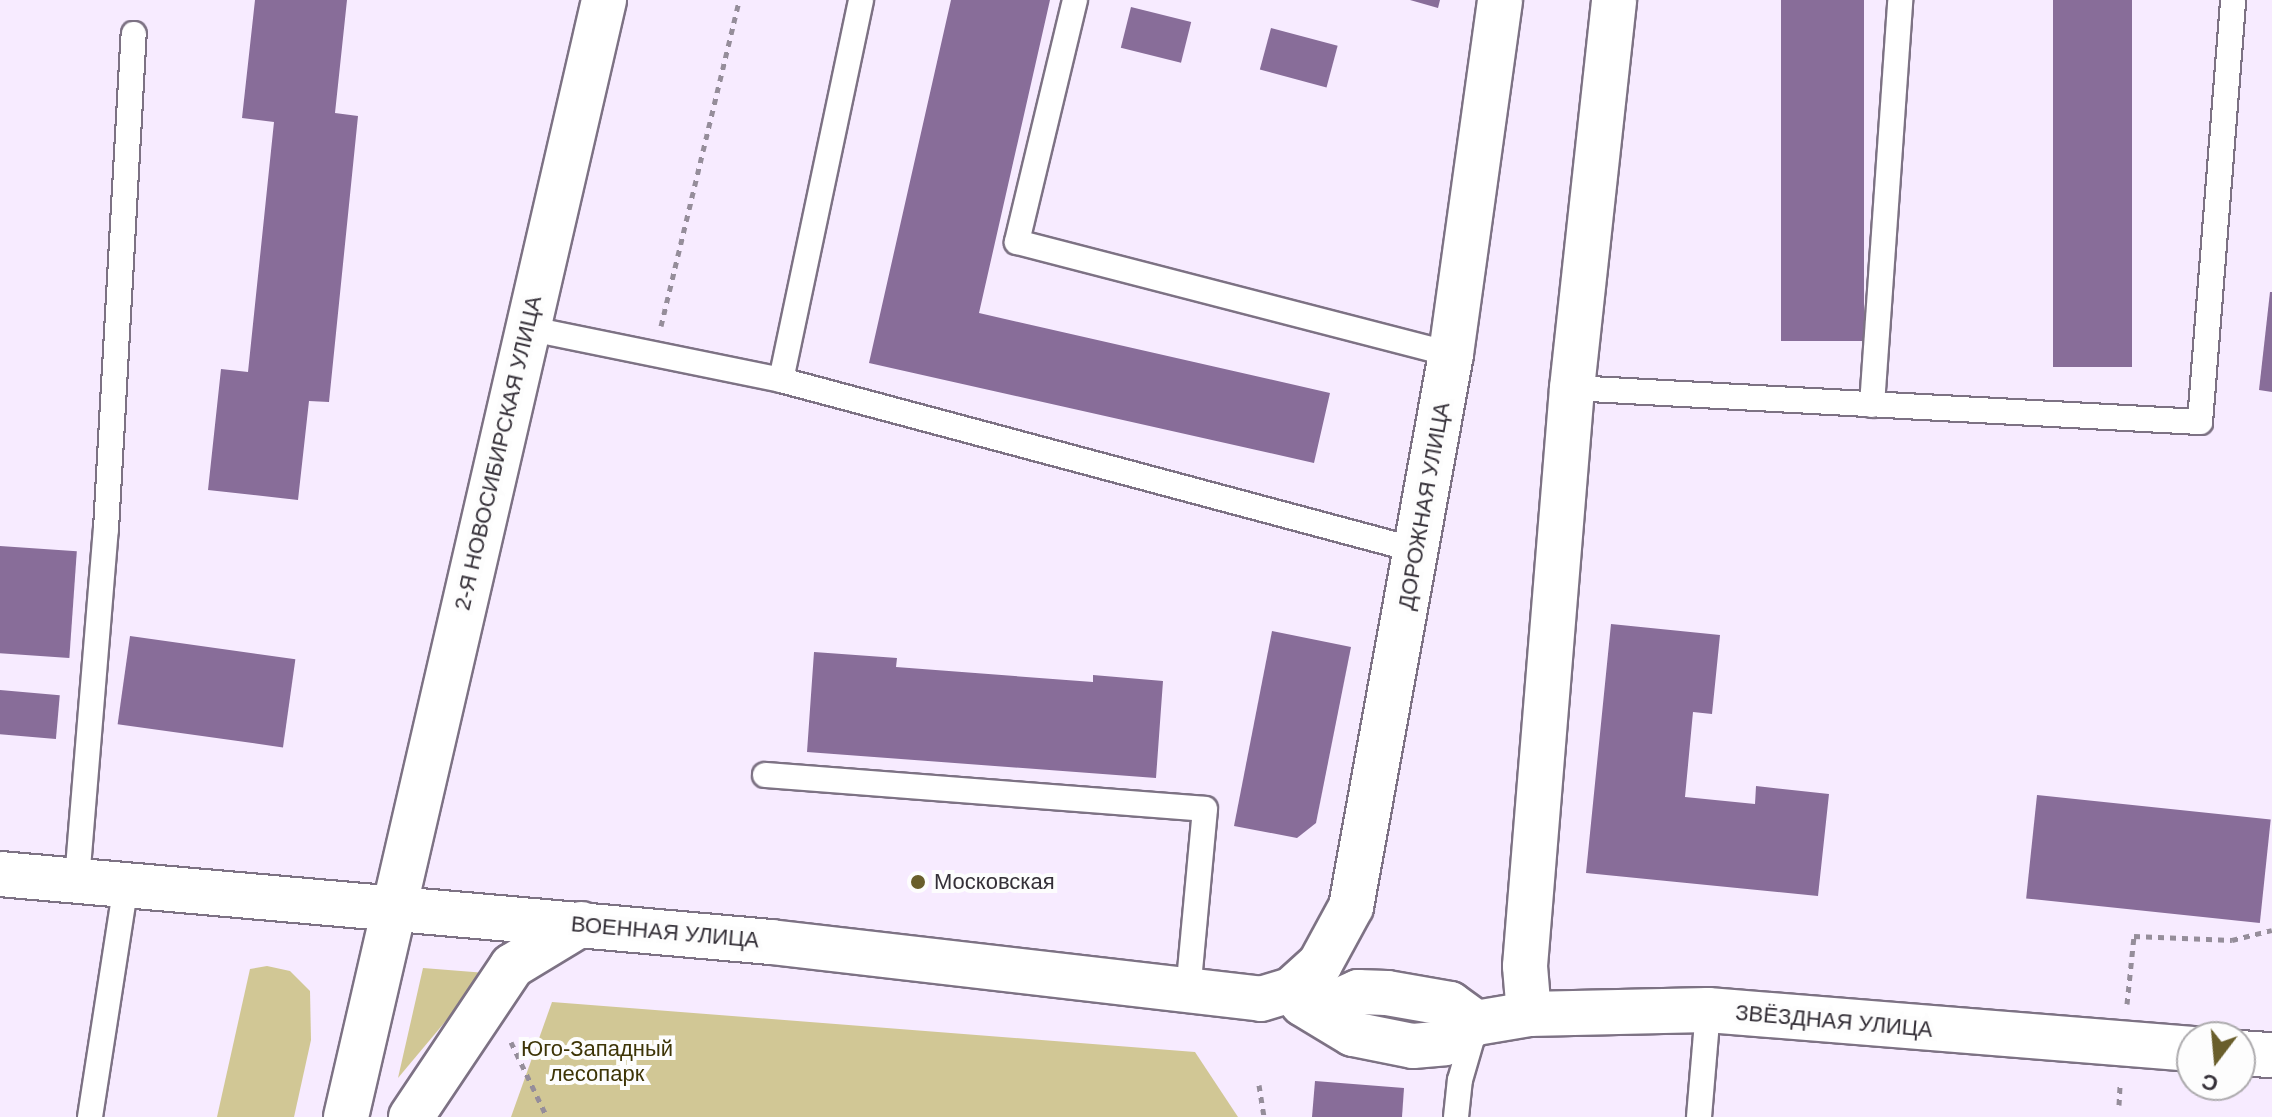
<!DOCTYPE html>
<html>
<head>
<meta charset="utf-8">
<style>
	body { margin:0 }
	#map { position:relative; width:2272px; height:1117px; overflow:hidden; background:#f7ebff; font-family:Arial,sans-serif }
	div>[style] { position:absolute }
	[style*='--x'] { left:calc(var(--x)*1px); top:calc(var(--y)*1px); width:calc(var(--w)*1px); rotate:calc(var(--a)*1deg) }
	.green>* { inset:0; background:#d1c795 }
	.building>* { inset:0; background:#886d99; transform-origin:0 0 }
	.path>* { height:5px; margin-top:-2.5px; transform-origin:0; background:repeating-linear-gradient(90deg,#958d9a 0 6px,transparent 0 12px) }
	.roads { filter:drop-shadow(2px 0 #7d7284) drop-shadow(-2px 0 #7d7284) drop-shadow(0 2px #7d7284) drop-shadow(0 -2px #7d7284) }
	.service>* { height:24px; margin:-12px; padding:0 12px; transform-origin:12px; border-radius:12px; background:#fff }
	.minor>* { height:44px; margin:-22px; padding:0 22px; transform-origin:22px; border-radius:22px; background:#fff }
	.tertiary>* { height:44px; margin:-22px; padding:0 22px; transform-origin:22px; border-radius:22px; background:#fff }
	.primary>* { height:44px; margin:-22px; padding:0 22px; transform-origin:22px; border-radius:22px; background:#fff }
	.dots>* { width:22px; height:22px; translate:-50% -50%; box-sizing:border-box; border:4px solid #fdfdfd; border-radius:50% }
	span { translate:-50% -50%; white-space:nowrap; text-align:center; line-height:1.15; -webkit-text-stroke:8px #fdfdfd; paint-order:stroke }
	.street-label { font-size:22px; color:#353038 }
	.poi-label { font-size:22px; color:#353038 }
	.left { translate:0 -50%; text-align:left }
	.park-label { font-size:22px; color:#3d3406 }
	.north { position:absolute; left:2176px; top:1021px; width:80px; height:80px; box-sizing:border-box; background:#fdfdfd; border:2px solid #adabae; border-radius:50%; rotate:196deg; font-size:22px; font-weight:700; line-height:32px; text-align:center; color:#353038 }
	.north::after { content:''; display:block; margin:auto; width:28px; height:36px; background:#695e2b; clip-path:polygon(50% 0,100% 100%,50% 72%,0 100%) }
</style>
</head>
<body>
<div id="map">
	<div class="green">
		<i style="clip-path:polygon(267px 966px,290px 971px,310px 991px,311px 1040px,294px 1117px,217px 1117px,250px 969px)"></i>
		<i style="clip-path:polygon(423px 968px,486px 973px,398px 1078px)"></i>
		<i style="clip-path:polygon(552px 1002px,1195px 1052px,1238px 1117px,511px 1117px)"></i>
	</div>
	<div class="building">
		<i style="clip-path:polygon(255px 0,347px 0,335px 113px,358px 116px,329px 402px,309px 401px,298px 500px,208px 490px,221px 369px,248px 372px,274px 122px,242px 118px)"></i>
		<i style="clip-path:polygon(951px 0,1050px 0,979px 313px,1330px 393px,1314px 463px,869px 363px)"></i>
		<i style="clip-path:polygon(1410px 0,1440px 0,1438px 8px)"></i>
		<i style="left:1781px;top:0;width:83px;height:341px"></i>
		<i style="left:2053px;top:0;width:79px;height:367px"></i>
		<i style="left:1131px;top:7px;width:62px;height:42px;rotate:14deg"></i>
		<i style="left:1271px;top:28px;width:69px;height:43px;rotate:15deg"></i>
		<i style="clip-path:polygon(2270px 292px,2272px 292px,2272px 392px,2259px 390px)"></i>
		<i style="left:0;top:546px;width:77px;height:107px;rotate:4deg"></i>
		<i style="clip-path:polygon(1611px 624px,1720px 635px,1712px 714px,1693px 712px,1685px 797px,1755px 804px,1756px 786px,1829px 794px,1818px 896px,1586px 873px)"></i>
		<i style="clip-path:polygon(1272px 631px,1351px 647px,1316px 823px,1297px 838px,1234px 826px)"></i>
		<i style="left:130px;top:636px;width:167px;height:89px;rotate:8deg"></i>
		<i style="clip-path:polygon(814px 652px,897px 658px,896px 667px,1093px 682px,1093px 675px,1163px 681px,1156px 778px,807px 752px)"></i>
		<i style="left:0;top:690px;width:60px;height:44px;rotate:5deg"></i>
		<i style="left:2037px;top:795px;width:235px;height:104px;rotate:6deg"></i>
		<i style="clip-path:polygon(1315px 1081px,1404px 1088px,1402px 1117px,1312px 1117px)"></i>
	</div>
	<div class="path">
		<i style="--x:661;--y:326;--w:335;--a:-76.5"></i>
		<i style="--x:2127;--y:1004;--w:68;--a:-84.1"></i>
		<i style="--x:2134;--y:936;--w:98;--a:2.3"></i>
		<i style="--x:2232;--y:940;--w:41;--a:-14"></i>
		<i style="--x:511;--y:1042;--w:83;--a:64.4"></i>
		<i style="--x:1259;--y:1085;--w:32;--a:81"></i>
		<i style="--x:2119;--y:1105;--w:19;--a:-87"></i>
	</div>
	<div class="roads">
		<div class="service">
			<i style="--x:1075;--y:0;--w:249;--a:103.5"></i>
			<i style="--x:1017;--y:242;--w:448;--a:14.5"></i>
			<i style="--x:526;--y:328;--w:260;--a:11.5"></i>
			<i style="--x:781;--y:380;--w:657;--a:14.99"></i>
			<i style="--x:781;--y:380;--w:388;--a:-78.1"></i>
			<i style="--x:1572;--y:388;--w:629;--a:3.1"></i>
			<i style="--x:2200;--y:422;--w:423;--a:-85.5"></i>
			<i style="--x:1872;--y:405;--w:406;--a:-86"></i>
			<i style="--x:765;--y:775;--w:441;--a:4.4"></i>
			<i style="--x:1205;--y:809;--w:183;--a:95.3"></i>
			<i style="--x:77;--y:880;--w:352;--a:-85.3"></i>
			<i style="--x:106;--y:529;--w:496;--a:-86.8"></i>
			<i style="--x:90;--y:1117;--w:236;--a:-81.2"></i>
			<i style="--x:1456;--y:1117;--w:37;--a:-84"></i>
			<i style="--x:1460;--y:1080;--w:57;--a:-73.8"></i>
			<i style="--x:1699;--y:1117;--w:107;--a:-85.2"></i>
		</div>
		<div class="minor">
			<i style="--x:1291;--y:990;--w:18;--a:49"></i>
			<i style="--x:1303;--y:1004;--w:58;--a:31"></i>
			<i style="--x:1353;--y:1034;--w:61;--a:11.3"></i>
			<i style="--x:1413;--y:1046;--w:32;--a:-5"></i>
			<i style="--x:1445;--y:1043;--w:37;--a:-33"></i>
			<i style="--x:1476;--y:1023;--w:54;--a:-9.6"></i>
			<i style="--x:1529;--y:1014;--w:179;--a:-1.3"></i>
			<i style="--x:1708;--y:1010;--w:486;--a:4.6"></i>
			<i style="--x:1318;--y:1010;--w:44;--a:-24.2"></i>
			<i style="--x:1358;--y:992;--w:29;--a:2"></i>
			<i style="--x:1387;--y:993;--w:64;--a:9.9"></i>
			<i style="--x:1450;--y:1004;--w:32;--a:36"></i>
			<i style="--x:1529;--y:1014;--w:48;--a:-94.8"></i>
			<i style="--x:1525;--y:966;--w:580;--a:-85.35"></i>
			<i style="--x:1572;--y:388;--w:390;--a:-83.8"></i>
			<i style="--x:2240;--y:1053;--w:32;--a:4"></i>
		</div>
		<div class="tertiary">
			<i style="--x:0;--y:874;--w:774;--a:5.04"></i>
			<i style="--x:771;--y:942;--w:493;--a:6.6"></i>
			<i style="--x:1261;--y:999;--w:31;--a:-17"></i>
			<i style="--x:1291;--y:990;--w:39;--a:-42"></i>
			<i style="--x:1320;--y:964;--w:65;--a:-61.5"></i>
			<i style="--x:1351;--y:907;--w:562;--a:-79.75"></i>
			<i style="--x:1451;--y:354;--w:357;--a:-82.1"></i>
		</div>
		<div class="primary">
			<i style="--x:346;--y:1117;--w:1146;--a:-76.99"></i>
			<i style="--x:411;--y:1117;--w:182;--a:-56.2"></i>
			<i style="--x:512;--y:966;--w:81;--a:-31.3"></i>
		</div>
	</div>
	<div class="dots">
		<i style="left:918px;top:882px;background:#695e2b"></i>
	</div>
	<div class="street-label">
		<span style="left:498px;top:453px;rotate:-77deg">2-Я НОВОСИБИРСКАЯ УЛИЦА</span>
		<span style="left:1424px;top:506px;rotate:-80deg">ДОРОЖНАЯ УЛИЦА</span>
		<span style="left:665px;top:932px;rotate:5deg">ВОЕННАЯ УЛИЦА</span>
		<span style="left:1834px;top:1021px;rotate:5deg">ЗВЁЗДНАЯ УЛИЦА</span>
	</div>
	<div class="poi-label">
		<span class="left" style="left:934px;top:882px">Московская</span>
	</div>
	<div class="park-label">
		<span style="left:597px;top:1061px">Юго-Западный<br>лесопарк</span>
	</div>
	<div class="north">С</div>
</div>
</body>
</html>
